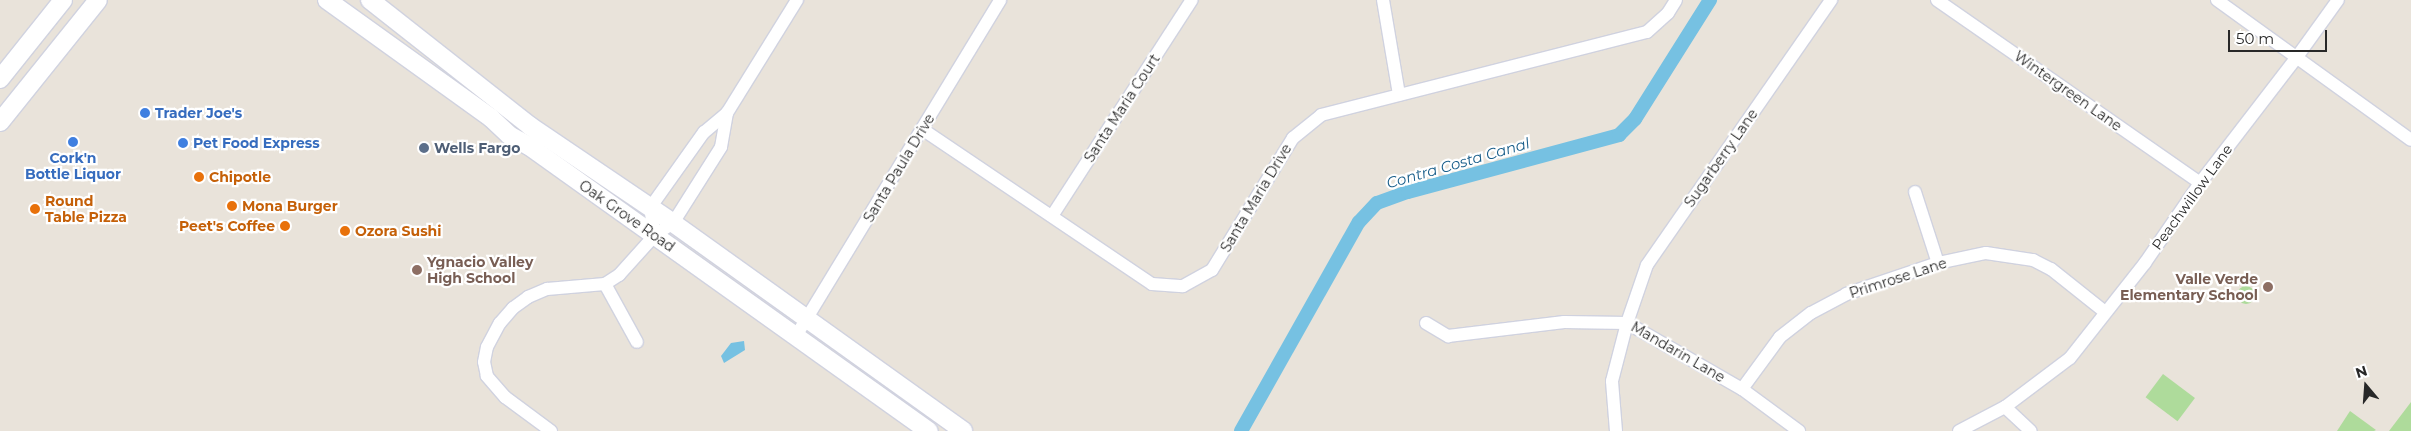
<!DOCTYPE html>
<html>
<head>
<meta charset="utf-8">
<style>
	body { margin:0 }
	#map { position:relative; width:2411px; height:431px; overflow:hidden; background:#e9e3da; font-family:Montserrat,sans-serif }
	div>[style] { position:absolute }
	[style*='--x'] { left:calc(var(--x)*1px); top:calc(var(--y)*1px); width:calc(var(--w)*1px); rotate:calc(var(--a)*1deg) }
	.green>* { inset:0; background:#aedb9b; transform-origin:0 0 }
	.round { border-radius:50% }
	.water>* { inset:0; background:#76c1e2 }
	.canal>* { height:14px; margin:-7px; padding:0 7px; transform-origin:7px; border-radius:7px; background:#76c1e2 }
	.roads { filter:drop-shadow(1px 0 #d0d2df) drop-shadow(-1px 0 #d0d2df) drop-shadow(0 1px #d0d2df) drop-shadow(0 -1px #d0d2df) }
	.minor>* { height:12px; margin:-6px; padding:0 6px; transform-origin:6px; border-radius:6px; background:#fff }
	.secondary>* { height:18px; margin:-9px; padding:0 9px; transform-origin:9px; border-radius:9px; background:#fff }
	.dots>* { width:14px; height:14px; translate:-50% -50%; box-sizing:border-box; border:2px solid #fff; border-radius:50% }
	span { translate:-50% -50%; white-space:nowrap; text-align:center; line-height:1.15; -webkit-text-stroke:4.5px #fff; paint-order:stroke }
	.street-label { font-size:14px; color:#282828 }
	.shop-label { font-size:14px; color:#366cbe; font-weight:700 }
	.left { translate:0 -50%; text-align:left }
	.service-label { font-size:14px; color:#4e5e75; font-weight:700 }
	.food-label { font-size:14px; color:#c56008; font-weight:700 }
	.right { translate:-100% -50%; text-align:right }
	.education-label { font-size:14px; color:#785e54; font-weight:700 }
	.water-label { font-size:15px; color:#195e8a; font-style:italic }
	.north { position:absolute; left:2341px; top:361px; width:50px; height:50px; -webkit-text-stroke:4px #fff; paint-order:stroke; rotate:342deg; font-size:14px; font-weight:700; line-height:20px; text-align:center; color:#282828 }
	.north::after { content:''; display:block; margin:auto; width:18px; height:22px; background:#282828; clip-path:polygon(50% 0,100% 100%,50% 72%,0 100%) }
	.scale { position:absolute; left:2228px; top:30px; width:99px; height:22px; box-sizing:border-box; border:2px solid #282828; border-top:0; padding-left:6px; font-size:15px; line-height:18px; white-space:nowrap; color:#282828; -webkit-text-stroke:4px #fff; paint-order:stroke }
</style>
</head>
<body>
<div id="map">
	<div class="green">
		<i class="round" style="left:2237px;top:286px;width:18px;height:18px"></i>
		<i style="left:2163px;top:374px;width:40px;height:29px;rotate:37deg"></i>
		<i style="clip-path:polygon(2411px 402px,2411px 431px,2389px 431px,2408px 406px)"></i>
		<i style="clip-path:polygon(2350px 411px,2376px 430px,2374px 431px,2337px 431px)"></i>
	</div>
	<div class="water">
		<i style="clip-path:polygon(744px 341px,745px 350px,724px 363px,721px 356px,731px 343px)"></i>
	</div>
	<div class="canal">
		<i style="--x:1241;--y:431;--w:240;--a:-60.6"></i>
		<i style="--x:1359;--y:222;--w:26;--a:-47"></i>
		<i style="--x:1377;--y:203;--w:33;--a:-20"></i>
		<i style="--x:1408;--y:192;--w:219;--a:-15.1"></i>
		<i style="--x:1619;--y:135;--w:23;--a:-45"></i>
		<i style="--x:1635;--y:119;--w:141;--a:-57.8"></i>
	</div>
	<div class="roads">
		<div class="minor">
			<i style="--x:1383;--y:0;--w:96;--a:80.4"></i>
			<i style="--x:1937;--y:0;--w:320;--a:34.8"></i>
			<i style="--x:2217;--y:0;--w:239;--a:35.8"></i>
			<i style="--x:727;--y:113;--w:133;--a:-58.2"></i>
			<i style="--x:922;--y:129;--w:277;--a:34"></i>
			<i style="--x:1152;--y:284;--w:31;--a:4"></i>
			<i style="--x:1183;--y:286;--w:33;--a:-29"></i>
			<i style="--x:1212;--y:270;--w:155;--a:-58.5"></i>
			<i style="--x:1293;--y:138;--w:36;--a:-39"></i>
			<i style="--x:1321;--y:115;--w:336;--a:-14.3"></i>
			<i style="--x:1647;--y:32;--w:28;--a:-42"></i>
			<i style="--x:1668;--y:13;--w:15;--a:-58"></i>
			<i style="--x:1915;--y:192;--w:75;--a:72.1"></i>
			<i style="--x:1052;--y:216;--w:257;--a:-57.1"></i>
			<i style="--x:605;--y:284;--w:66;--a:61.1"></i>
			<i style="--x:1426;--y:323;--w:26;--a:31"></i>
			<i style="--x:1448;--y:336;--w:117;--a:-6.9"></i>
			<i style="--x:1564;--y:322;--w:63;--a:0.9"></i>
			<i style="--x:1627;--y:323;--w:133;--a:29.9"></i>
			<i style="--x:1742;--y:389;--w:71;--a:36.4"></i>
			<i style="--x:796;--y:336;--w:393;--a:-58.7"></i>
			<i style="--x:1742;--y:389;--w:64;--a:-53.8"></i>
			<i style="--x:1780;--y:337;--w:39;--a:-38"></i>
			<i style="--x:1811;--y:313;--w:40;--a:-28"></i>
			<i style="--x:1846;--y:294;--w:97;--a:-18.6"></i>
			<i style="--x:1938;--y:263;--w:49;--a:-11.8"></i>
			<i style="--x:1986;--y:253;--w:48;--a:8.5"></i>
			<i style="--x:2033;--y:260;--w:20;--a:27"></i>
			<i style="--x:2051;--y:269;--w:69;--a:38.5"></i>
			<i style="--x:2005;--y:407;--w:35;--a:43"></i>
			<i style="--x:551;--y:431;--w:57;--a:-143.5"></i>
			<i style="--x:505;--y:397;--w:28;--a:-131"></i>
			<i style="--x:487;--y:376;--w:14;--a:-102"></i>
			<i style="--x:484;--y:362;--w:15;--a:-79"></i>
			<i style="--x:487;--y:347;--w:27;--a:-62"></i>
			<i style="--x:500;--y:323;--w:20;--a:-49"></i>
			<i style="--x:513;--y:308;--w:19;--a:-36"></i>
			<i style="--x:528;--y:297;--w:21;--a:-23"></i>
			<i style="--x:547;--y:289;--w:58;--a:-4.9"></i>
			<i style="--x:605;--y:284;--w:17;--a:-33"></i>
			<i style="--x:619;--y:275;--w:54;--a:-48"></i>
			<i style="--x:655;--y:235;--w:22;--a:-34"></i>
			<i style="--x:673;--y:223;--w:90;--a:-57.7"></i>
			<i style="--x:721;--y:147;--w:35;--a:-80"></i>
			<i style="--x:727;--y:113;--w:30;--a:140"></i>
			<i style="--x:704;--y:132;--w:93;--a:125.4"></i>
			<i style="--x:650;--y:208;--w:27;--a:80"></i>
			<i style="--x:1616;--y:431;--w:50;--a:-94.6"></i>
			<i style="--x:1612;--y:381;--w:60;--a:-75.5"></i>
			<i style="--x:1627;--y:323;--w:61;--a:-71"></i>
			<i style="--x:1647;--y:265;--w:323;--a:-55.2"></i>
			<i style="--x:1959;--y:431;--w:52;--a:-27.6"></i>
			<i style="--x:2005;--y:407;--w:81;--a:-37"></i>
			<i style="--x:2070;--y:358;--w:121;--a:-51.7"></i>
			<i style="--x:2145;--y:263;--w:97;--a:-55.5"></i>
			<i style="--x:2200;--y:183;--w:159;--a:-52.4"></i>
			<i style="--x:2297;--y:57;--w:70;--a:-54.3"></i>
		</div>
		<div class="secondary">
			<i style="--x:327;--y:0;--w:202;--a:35.7"></i>
			<i style="--x:491;--y:118;--w:25;--a:43"></i>
			<i style="--x:509;--y:135;--w:23;--a:29"></i>
			<i style="--x:529;--y:146;--w:491;--a:35.5"></i>
			<i style="--x:370;--y:0;--w:204;--a:38.2"></i>
			<i style="--x:530;--y:126;--w:173;--a:34.1"></i>
			<i style="--x:673;--y:223;--w:357;--a:35.6"></i>
			<i style="--x:0;--y:79;--w:101;--a:-51.4"></i>
			<i style="--x:0;--y:122;--w:156;--a:-51.2"></i>
		</div>
	</div>
	<div class="dots">
		<i style="left:145px;top:113px;background:#3f7fe0"></i>
		<i style="left:73px;top:142px;background:#3f7fe0"></i>
		<i style="left:183px;top:143px;background:#3f7fe0"></i>
		<i style="left:424px;top:148px;background:#5c6f8a"></i>
		<i style="left:199px;top:177px;background:#e8710a"></i>
		<i style="left:232px;top:206px;background:#e8710a"></i>
		<i style="left:35px;top:209px;background:#e8710a"></i>
		<i style="left:285px;top:226px;background:#e8710a"></i>
		<i style="left:345px;top:231px;background:#e8710a"></i>
		<i style="left:417px;top:270px;background:#8d6e63"></i>
		<i style="left:2268px;top:287px;background:#8d6e63"></i>
	</div>
	<div class="street-label">
		<span style="left:2068px;top:91px;rotate:35deg">Wintergreen Lane</span>
		<span style="left:1122px;top:108px;rotate:-57deg">Santa Maria Court</span>
		<span style="left:1721px;top:158px;rotate:-55deg">Sugarberry Lane</span>
		<span style="left:899px;top:168px;rotate:-59deg">Santa Paula Drive</span>
		<span style="left:2192px;top:197px;rotate:-54deg">Peachwillow Lane</span>
		<span style="left:1256px;top:198px;rotate:-59deg">Santa Maria Drive</span>
		<span style="left:627px;top:216px;rotate:35deg">Oak Grove Road</span>
		<span style="left:1898px;top:278px;rotate:-18deg">Primrose Lane</span>
		<span style="left:1678px;top:352px;rotate:30deg">Mandarin Lane</span>
	</div>
	<div class="shop-label">
		<span class="left" style="left:155px;top:113px">Trader Joe's</span>
		<span class="left" style="left:193px;top:143px">Pet Food Express</span>
		<span style="left:73px;top:166px">Cork'n<br>Bottle Liquor</span>
	</div>
	<div class="service-label">
		<span class="left" style="left:434px;top:148px">Wells Fargo</span>
	</div>
	<div class="food-label">
		<span class="left" style="left:209px;top:177px">Chipotle</span>
		<span class="left" style="left:45px;top:209px">Round<br>Table Pizza</span>
		<span class="left" style="left:242px;top:206px">Mona Burger</span>
		<span class="right" style="left:275px;top:226px">Peet's Coffee</span>
		<span class="left" style="left:355px;top:231px">Ozora Sushi</span>
	</div>
	<div class="education-label">
		<span class="left" style="left:427px;top:270px">Ygnacio Valley<br>High School</span>
		<span class="right" style="left:2258px;top:287px">Valle Verde<br>Elementary School</span>
	</div>
	<div class="water-label">
		<span style="left:1458px;top:163px;rotate:-16deg">Contra Costa Canal</span>
	</div>
	<div class="north">N</div>
	<div class="scale">50 m</div>
</div>
</body>
</html>
